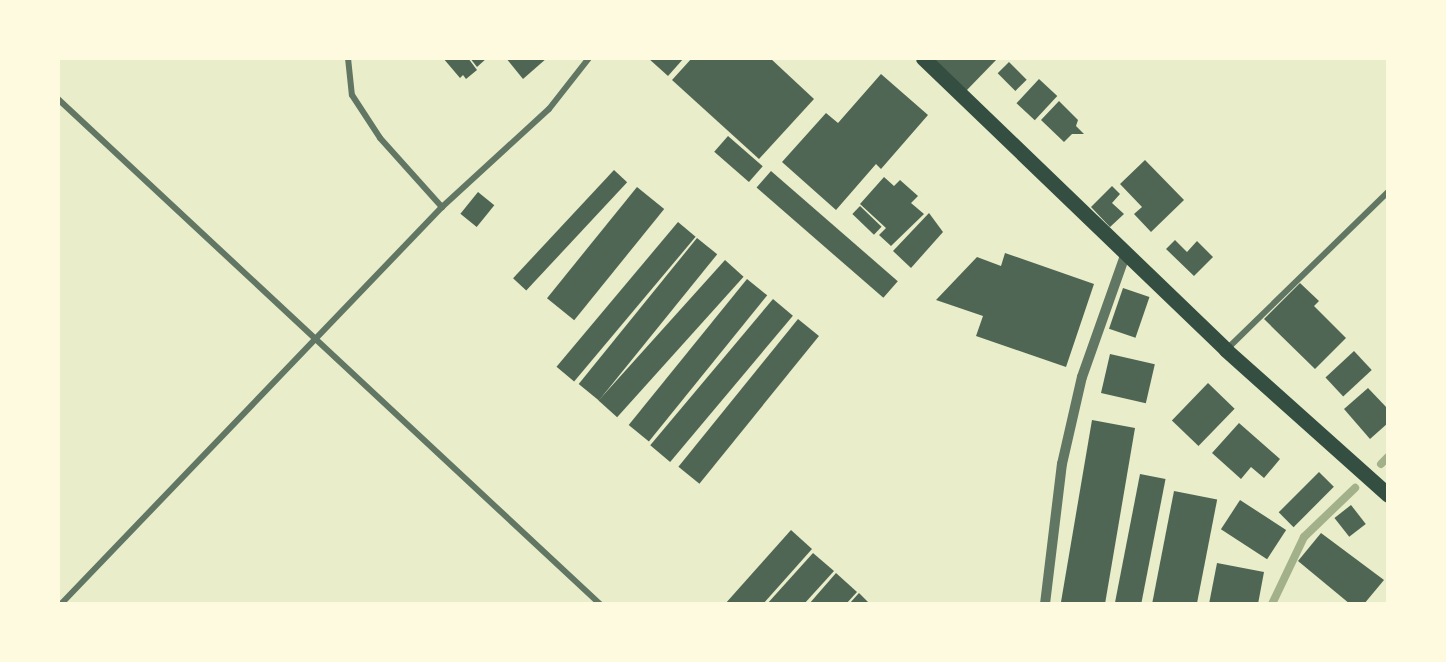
<!DOCTYPE html>
<html>
<head>
<meta charset="utf-8">
<style>
	body { margin:0 }
	#map { position:relative; width:1446px; height:662px; overflow:hidden; background:#e9edc9; font-family:Lora,serif }
	div>[style] { position:absolute }
	[style*='--x'] { left:calc(var(--x)*1px); top:calc(var(--y)*1px); width:calc(var(--w)*1px); rotate:calc(var(--a)*1deg) }
	.stream>* { height:8px; margin:-4px; padding:0 4px; transform-origin:4px; border-radius:4px; background:#a3b18a }
	.building>* { inset:0; background:#4f6655; transform-origin:0 0 }
	.minor>* { height:6px; margin:-3px; padding:0 3px; transform-origin:3px; border-radius:3px; background:#617663 }
	.tertiary>* { height:10px; margin:-5px; padding:0 5px; transform-origin:5px; border-radius:5px; background:#617663 }
	.primary>* { height:15px; margin:-7.5px; padding:0 7.5px; transform-origin:7.5px; border-radius:7.5px; background:#344e41 }
	span { translate:-50% -50%; white-space:nowrap; text-align:center; line-height:1.15; -webkit-text-stroke:6px #fefae0; paint-order:stroke }
	.frame { position:absolute; inset:0; border:60px solid #fefae0; pointer-events:none }
</style>
</head>
<body>
<div id="map">
	<div class="stream">
		<i style="--x:1381;--y:464;--w:10;--a:-45"></i>
		<i style="--x:1272;--y:604;--w:74;--a:-64.5"></i>
		<i style="--x:1304;--y:537;--w:71;--a:-43.9"></i>
	</div>
	<div class="building">
		<i style="clip-path:polygon(443px 58px,468px 58px,477px 70px,466px 79px,463px 75px,460px 78px)"></i>
		<i style="clip-path:polygon(470px 58px,487px 58px,477px 67px)"></i>
		<i style="clip-path:polygon(506px 58px,547px 58px,523px 79px)"></i>
		<i style="clip-path:polygon(648px 58px,684px 58px,668px 76px)"></i>
		<i style="clip-path:polygon(692px 58px,770px 58px,814px 99px,759px 159px,672px 80px)"></i>
		<i style="clip-path:polygon(933px 58px,998px 58px,965px 92px)"></i>
		<i style="left:1009px;top:62px;width:25px;height:16px;rotate:45deg"></i>
		<i style="clip-path:polygon(881px 74px,928px 115px,881px 169px,876px 164px,836px 210px,782px 162px,826px 113px,838px 123px)"></i>
		<i style="left:1039px;top:79px;width:25px;height:33px;rotate:43deg"></i>
		<i style="clip-path:polygon(1059px 101px,1078px 120px,1076px 126px,1084px 134px,1072px 134px,1064px 142px,1041px 120px)"></i>
		<i style="left:728px;top:136px;width:46px;height:21px;rotate:41deg"></i>
		<i style="clip-path:polygon(1145px 160px,1184px 200px,1151px 232px,1134px 214px,1142px 207px,1120px 184px)"></i>
		<i style="left:614px;top:170px;width:18px;height:148px;rotate:43deg"></i>
		<i style="left:771px;top:171px;width:168px;height:22px;rotate:41deg"></i>
		<i style="clip-path:polygon(884px 177px,894px 186px,900px 180px,918px 196px,911px 203px,924px 214px,891px 246px,879px 235px,886px 228px,860px 204px)"></i>
		<i style="clip-path:polygon(1112px 186px,1120px 194px,1112px 203px,1124px 214px,1110px 227px,1091px 207px)"></i>
		<i style="left:637px;top:187px;width:35px;height:143px;rotate:39deg"></i>
		<i style="left:478px;top:192px;width:21px;height:28px;rotate:39deg"></i>
		<i style="left:860px;top:206px;width:30px;height:11px;rotate:44deg"></i>
		<i style="clip-path:polygon(929px 213px,943px 232px,911px 268px,893px 251px)"></i>
		<i style="left:678px;top:222px;width:23px;height:189px;rotate:40deg"></i>
		<i style="left:697px;top:238px;width:26px;height:188px;rotate:39deg"></i>
		<i style="clip-path:polygon(1175px 240px,1187px 252px,1197px 241px,1213px 257px,1194px 276px,1166px 249px)"></i>
		<i style="clip-path:polygon(1005px 253px,1094px 284px,1066px 367px,976px 336px,983px 316px,936px 300px,977px 257px,1001px 266px)"></i>
		<i style="left:725px;top:260px;width:25px;height:189px;rotate:42deg"></i>
		<i style="left:747px;top:279px;width:26px;height:188px;rotate:39deg"></i>
		<i style="clip-path:polygon(1300px 283px,1319px 301px,1314px 306px,1346px 338px,1315px 369px,1264px 319px)"></i>
		<i style="left:1123px;top:288px;width:28px;height:43px;rotate:19deg"></i>
		<i style="left:773px;top:299px;width:26px;height:191px;rotate:40deg"></i>
		<i style="left:798px;top:319px;width:27px;height:190px;rotate:39deg"></i>
		<i style="left:1354px;top:351px;width:26px;height:39px;rotate:47deg"></i>
		<i style="left:1110px;top:354px;width:46px;height:40px;rotate:13deg"></i>
		<i style="left:1208px;top:383px;width:37px;height:52px;rotate:44deg"></i>
		<i style="clip-path:polygon(1368px 388px,1388px 409px,1388px 423px,1370px 439px,1344px 409px)"></i>
		<i style="clip-path:polygon(1092px 420px,1135px 428px,1105px 604px,1071px 604px,1061px 602px)"></i>
		<i style="clip-path:polygon(1239px 423px,1280px 459px,1264px 478px,1251px 467px,1241px 479px,1212px 453px)"></i>
		<i style="left:1319px;top:472px;width:21px;height:57px;rotate:45deg"></i>
		<i style="left:1140px;top:474px;width:26px;height:133px;rotate:11deg"></i>
		<i style="left:1174px;top:491px;width:44px;height:115px;rotate:11deg"></i>
		<i style="left:1240px;top:500px;width:55px;height:35px;rotate:33deg"></i>
		<i style="left:1351px;top:505px;width:24px;height:21px;rotate:52deg"></i>
		<i style="clip-path:polygon(791px 530px,812px 549px,763px 604px,725px 604px)"></i>
		<i style="clip-path:polygon(1321px 533px,1384px 580px,1364px 604px,1350px 604px,1298px 561px)"></i>
		<i style="clip-path:polygon(813px 553px,834px 571px,804px 604px,767px 604px)"></i>
		<i style="clip-path:polygon(1217px 563px,1264px 572px,1258px 604px,1209px 604px)"></i>
		<i style="clip-path:polygon(836px 573px,857px 592px,846px 604px,809px 604px)"></i>
		<i style="clip-path:polygon(859px 593px,870px 604px,849px 604px)"></i>
	</div>
	<div class="minor">
		<i style="--x:348;--y:58;--w:37;--a:84"></i>
		<i style="--x:352;--y:95;--w:51;--a:56.9"></i>
		<i style="--x:380;--y:138;--w:93;--a:48.1"></i>
		<i style="--x:58;--y:99;--w:741;--a:42.98"></i>
		<i style="--x:1227;--y:349;--w:225;--a:-44.3"></i>
		<i style="--x:61;--y:604;--w:550;--a:-46.18"></i>
		<i style="--x:442;--y:207;--w:145;--a:-42.5"></i>
		<i style="--x:549;--y:109;--w:65;--a:-51.9"></i>
	</div>
	<div class="tertiary">
		<i style="--x:1045;--y:604;--w:141;--a:-83.1"></i>
		<i style="--x:1062;--y:464;--w:89;--a:-77.1"></i>
		<i style="--x:1082;--y:377;--w:132;--a:-70.5"></i>
	</div>
	<div class="primary">
		<i style="--x:923;--y:58;--w:421;--a:43.9"></i>
		<i style="--x:1226;--y:350;--w:217;--a:41.8"></i>
	</div>
	<div class="frame"></div>
</div>
</body>
</html>
